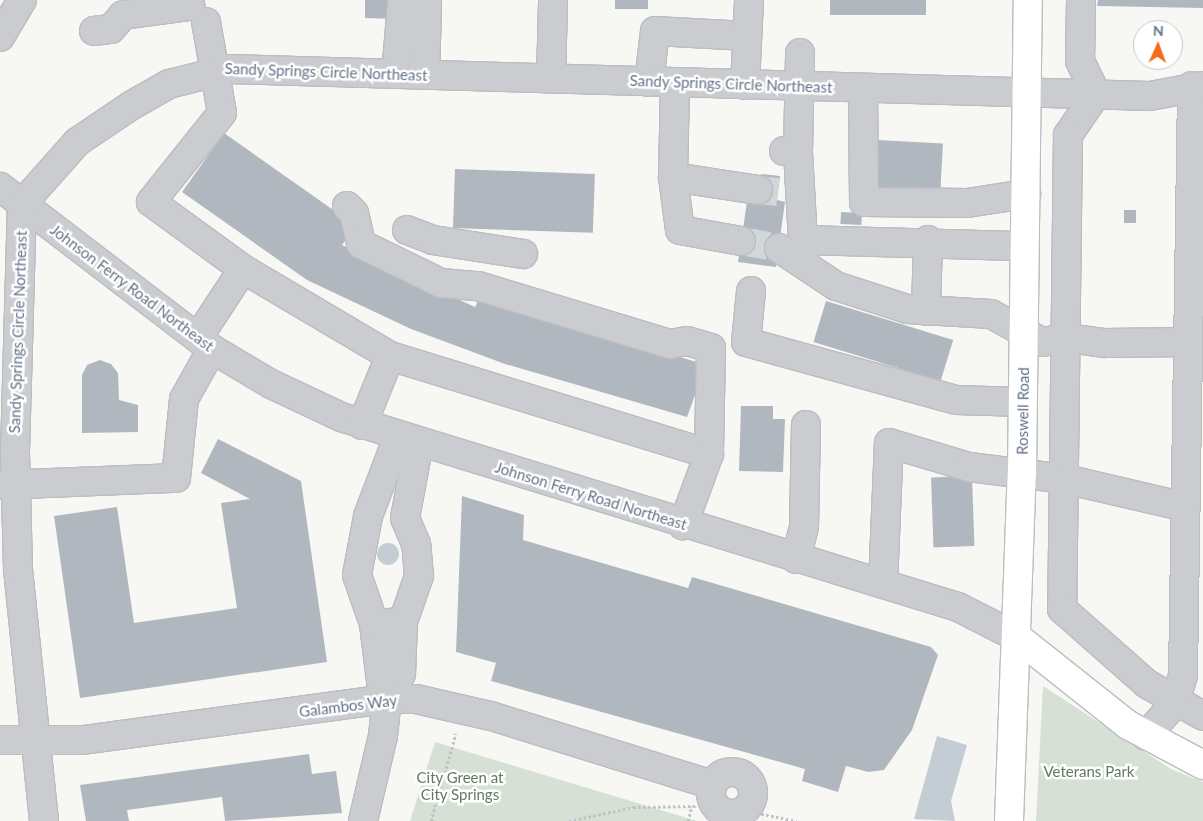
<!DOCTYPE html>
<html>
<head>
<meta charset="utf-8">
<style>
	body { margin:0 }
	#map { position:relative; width:1203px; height:821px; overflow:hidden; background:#f7f8f4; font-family:Lato,sans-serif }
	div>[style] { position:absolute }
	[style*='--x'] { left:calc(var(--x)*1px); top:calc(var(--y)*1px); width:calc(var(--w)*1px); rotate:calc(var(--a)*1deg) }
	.green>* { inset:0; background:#d7e0d5 }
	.water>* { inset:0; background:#c5cdd4 }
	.round { border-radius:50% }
	.building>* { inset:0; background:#b1b7bf; transform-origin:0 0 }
	.minor-tunnel>* { height:28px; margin-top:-14px; transform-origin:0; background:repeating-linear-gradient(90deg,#d2d7d9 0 28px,transparent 0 42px) }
	.path>* { height:3px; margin-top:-1.5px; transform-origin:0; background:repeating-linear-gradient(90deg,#c0c2c5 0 2.5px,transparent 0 5px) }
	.roads { filter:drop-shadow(1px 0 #babdc2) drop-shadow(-1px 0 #babdc2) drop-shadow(0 1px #babdc2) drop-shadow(0 -1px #babdc2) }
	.minor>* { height:28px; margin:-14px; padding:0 14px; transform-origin:14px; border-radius:14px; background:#caccd0 }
	.minor>.ring { margin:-14px; padding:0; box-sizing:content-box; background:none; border:28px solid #caccd0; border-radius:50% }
	.major>* { height:28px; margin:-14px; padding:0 14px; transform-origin:14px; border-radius:14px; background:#fff }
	span { translate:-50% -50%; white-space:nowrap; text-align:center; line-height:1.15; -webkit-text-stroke:5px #fff; paint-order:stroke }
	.street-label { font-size:15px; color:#647388 }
	.park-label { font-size:15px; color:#617a5f }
	.north { position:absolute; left:1133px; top:20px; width:50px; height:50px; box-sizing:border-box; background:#fff; border:1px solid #c1c7cf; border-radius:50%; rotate:2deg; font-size:14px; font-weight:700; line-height:20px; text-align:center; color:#647388 }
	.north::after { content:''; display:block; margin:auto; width:18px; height:22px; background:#f46c18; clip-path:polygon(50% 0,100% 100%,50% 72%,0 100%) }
</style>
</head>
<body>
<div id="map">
	<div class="green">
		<i style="clip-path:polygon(1043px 686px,1171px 769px,1203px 782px,1203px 821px,1036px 821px)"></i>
		<i style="clip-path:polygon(435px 742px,697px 821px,410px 821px)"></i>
	</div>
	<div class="water">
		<i class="round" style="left:377px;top:543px;width:22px;height:22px"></i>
		<i style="clip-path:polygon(937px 736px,967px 745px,951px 801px,955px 821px,914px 819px)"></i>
	</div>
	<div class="building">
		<i style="clip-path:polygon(365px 0,392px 0,398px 19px,365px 18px)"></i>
		<i style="left:615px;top:0;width:33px;height:9px"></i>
		<i style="left:830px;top:0;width:96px;height:15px"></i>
		<i style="clip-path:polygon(1098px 0,1203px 0,1203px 8px,1097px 6px)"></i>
		<i style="clip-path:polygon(224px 133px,356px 226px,342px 245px,475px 307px,481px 295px,706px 365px,687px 417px,505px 364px,411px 329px,307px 280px,182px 192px)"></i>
		<i style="left:877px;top:140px;width:66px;height:51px;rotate:3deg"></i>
		<i style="left:455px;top:169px;width:140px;height:59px;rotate:2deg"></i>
		<i style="clip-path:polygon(761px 174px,780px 176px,777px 200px,785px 202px,776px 267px,738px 262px,748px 195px,757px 197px)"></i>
		<i style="left:1124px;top:210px;width:12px;height:13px"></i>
		<i style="left:841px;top:212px;width:21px;height:12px;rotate:3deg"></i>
		<i style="left:826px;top:301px;width:133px;height:43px;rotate:17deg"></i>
		<i style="clip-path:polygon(100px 360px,111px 364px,118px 373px,119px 400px,138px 405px,138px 432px,82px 433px,82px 375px,87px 365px)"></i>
		<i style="clip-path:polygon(741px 406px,773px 406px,773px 419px,785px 419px,783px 472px,739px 471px)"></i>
		<i style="clip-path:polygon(218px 439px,301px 481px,327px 662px,80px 698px,54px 516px,117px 507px,134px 623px,237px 608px,221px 503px,250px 499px,201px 473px)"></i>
		<i style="left:972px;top:476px;width:70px;height:41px;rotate:88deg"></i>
		<i style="clip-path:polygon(462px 496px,524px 515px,523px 540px,688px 588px,692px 577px,931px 647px,938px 655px,912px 730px,884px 770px,868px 772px,846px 766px,838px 792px,802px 781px,805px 769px,491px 681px,496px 663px,456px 652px)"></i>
		<i style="clip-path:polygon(309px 754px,312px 774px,336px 771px,342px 813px,225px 821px,222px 797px,127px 810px,129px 821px,86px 821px,80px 785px)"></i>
	</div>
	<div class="minor-tunnel">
		<i style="--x:758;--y:190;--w:20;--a:6"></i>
		<i style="--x:741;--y:241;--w:39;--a:10"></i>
	</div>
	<div class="path">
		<i style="--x:722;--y:806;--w:76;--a:11.3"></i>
		<i style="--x:431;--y:821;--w:91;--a:-74.1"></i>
		<i style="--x:569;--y:821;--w:66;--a:-12.3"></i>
		<i style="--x:633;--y:807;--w:63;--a:-0.9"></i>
		<i style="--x:688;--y:821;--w:16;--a:-75"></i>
	</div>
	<div class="roads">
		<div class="minor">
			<i style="--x:1081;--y:0;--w:61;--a:90.9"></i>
			<i style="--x:1080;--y:61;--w:37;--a:64"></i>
			<i style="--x:1096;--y:94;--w:50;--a:124.3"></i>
			<i style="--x:1068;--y:135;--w:474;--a:90.7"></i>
			<i style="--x:1062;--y:609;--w:113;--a:41.4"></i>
			<i style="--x:1147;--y:684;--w:64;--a:29.7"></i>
			<i style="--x:206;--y:22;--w:92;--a:80"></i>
			<i style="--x:222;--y:113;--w:114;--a:128.6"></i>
			<i style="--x:151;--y:202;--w:114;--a:36.1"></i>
			<i style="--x:243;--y:269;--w:171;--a:30.6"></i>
			<i style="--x:390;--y:356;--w:334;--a:17.1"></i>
			<i style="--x:94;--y:31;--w:17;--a:-7"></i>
			<i style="--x:111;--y:29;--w:18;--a:-49"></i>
			<i style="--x:123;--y:15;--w:68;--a:-7.7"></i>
			<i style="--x:0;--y:37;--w:43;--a:-59.3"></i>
			<i style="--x:396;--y:74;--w:70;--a:-85.1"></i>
			<i style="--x:402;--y:4;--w:25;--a:2"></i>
			<i style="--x:427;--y:5;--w:70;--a:91.6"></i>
			<i style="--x:551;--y:79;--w:75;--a:-88.5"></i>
			<i style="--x:649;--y:82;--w:51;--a:-83.3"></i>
			<i style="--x:655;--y:31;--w:92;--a:3.1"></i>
			<i style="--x:675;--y:83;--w:94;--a:91.2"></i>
			<i style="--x:673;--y:177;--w:53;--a:82.5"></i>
			<i style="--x:680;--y:230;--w:62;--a:10.2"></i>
			<i style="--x:745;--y:85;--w:85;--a:-87.3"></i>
			<i style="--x:863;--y:88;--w:114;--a:89.5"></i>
			<i style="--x:864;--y:202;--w:103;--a:0.6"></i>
			<i style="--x:967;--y:203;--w:60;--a:-8.7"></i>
			<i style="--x:784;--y:151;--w:14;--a:4"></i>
			<i style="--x:798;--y:152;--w:99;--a:-88.8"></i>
			<i style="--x:798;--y:152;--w:107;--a:86.8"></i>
			<i style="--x:673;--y:177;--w:86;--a:8.7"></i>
			<i style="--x:0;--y:187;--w:267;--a:37.4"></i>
			<i style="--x:212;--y:349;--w:69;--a:30.7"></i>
			<i style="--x:271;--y:384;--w:77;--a:25.2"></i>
			<i style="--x:341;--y:417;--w:646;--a:17.12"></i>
			<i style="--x:958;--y:607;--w:66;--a:27"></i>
			<i style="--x:347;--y:206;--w:10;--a:45"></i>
			<i style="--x:354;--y:213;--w:32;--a:77"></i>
			<i style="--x:361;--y:244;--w:89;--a:26"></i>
			<i style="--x:441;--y:283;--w:37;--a:5"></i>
			<i style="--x:478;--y:286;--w:201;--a:16.8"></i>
			<i style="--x:670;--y:344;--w:17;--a:-10"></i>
			<i style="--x:687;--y:341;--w:25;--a:16"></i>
			<i style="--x:711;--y:348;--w:106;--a:91.1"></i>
			<i style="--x:709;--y:454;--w:76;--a:110.1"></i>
			<i style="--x:407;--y:230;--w:28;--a:21"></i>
			<i style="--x:433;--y:240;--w:91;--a:8.8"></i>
			<i style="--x:805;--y:240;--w:220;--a:1.6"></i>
			<i style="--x:779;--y:248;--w:69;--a:33.7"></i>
			<i style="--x:836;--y:286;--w:75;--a:17.9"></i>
			<i style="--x:907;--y:309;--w:84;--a:3.4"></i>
			<i style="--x:991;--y:314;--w:58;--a:28.8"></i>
			<i style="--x:1042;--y:342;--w:26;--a:-9"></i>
			<i style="--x:1068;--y:338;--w:37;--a:8"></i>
			<i style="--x:1105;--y:343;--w:83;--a:-0.7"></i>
			<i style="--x:751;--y:291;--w:51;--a:95.6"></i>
			<i style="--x:746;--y:342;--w:218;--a:15.4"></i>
			<i style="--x:956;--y:400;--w:67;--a:1.7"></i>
			<i style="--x:926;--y:311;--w:71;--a:-88.4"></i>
			<i style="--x:199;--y:336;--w:80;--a:-56.7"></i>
			<i style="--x:362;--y:425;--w:74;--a:-67.9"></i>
			<i style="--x:0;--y:485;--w:176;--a:-2.3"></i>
			<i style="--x:176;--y:478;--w:79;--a:-84.2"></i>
			<i style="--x:184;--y:399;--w:57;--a:-60.8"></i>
			<i style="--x:796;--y:559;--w:33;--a:-76"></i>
			<i style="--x:804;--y:527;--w:102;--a:-88.9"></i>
			<i style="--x:883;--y:584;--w:141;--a:-87.6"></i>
			<i style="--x:889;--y:443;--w:84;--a:16.7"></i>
			<i style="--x:969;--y:467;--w:97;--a:7.1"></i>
			<i style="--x:1065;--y:479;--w:123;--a:13.1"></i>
			<i style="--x:374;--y:624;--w:29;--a:-4"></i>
			<i style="--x:403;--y:622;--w:49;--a:-70.8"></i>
			<i style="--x:419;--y:576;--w:32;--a:-95"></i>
			<i style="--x:416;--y:544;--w:28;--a:-113"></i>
			<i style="--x:405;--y:518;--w:76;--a:-79.4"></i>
			<i style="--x:387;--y:699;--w:19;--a:-108"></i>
			<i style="--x:381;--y:681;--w:57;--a:-97"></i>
			<i style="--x:374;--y:624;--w:52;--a:-109.1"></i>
			<i style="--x:357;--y:575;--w:60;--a:-79.4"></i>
			<i style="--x:368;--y:516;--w:85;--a:-69.2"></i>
			<i style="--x:1146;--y:736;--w:44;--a:-48.7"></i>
			<i style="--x:1175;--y:703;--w:29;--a:-74"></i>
			<i style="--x:1183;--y:675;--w:589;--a:-89.12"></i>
			<i style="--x:0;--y:740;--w:83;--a:0"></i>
			<i style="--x:83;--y:740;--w:307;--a:-7.7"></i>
			<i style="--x:387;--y:699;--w:29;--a:0"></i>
			<i style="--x:416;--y:699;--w:77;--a:12.8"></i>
			<i style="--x:491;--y:716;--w:232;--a:17.3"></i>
			<i class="ring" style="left:711px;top:772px;width:14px;height:14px"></i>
			<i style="--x:44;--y:821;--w:254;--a:-95.9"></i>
			<i style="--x:18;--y:568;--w:116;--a:-91.5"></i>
			<i style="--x:15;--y:452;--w:248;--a:-88.4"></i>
			<i style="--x:22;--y:204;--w:83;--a:-48.4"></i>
			<i style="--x:77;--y:142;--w:66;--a:-33.9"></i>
			<i style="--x:132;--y:105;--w:43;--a:-29.6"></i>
			<i style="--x:169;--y:84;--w:62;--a:-14"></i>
			<i style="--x:229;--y:69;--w:921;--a:1.68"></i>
			<i style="--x:1150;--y:96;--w:54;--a:-10.7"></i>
			<i style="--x:363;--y:821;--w:87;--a:-76.8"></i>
			<i style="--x:383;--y:736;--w:37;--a:-84"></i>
			<i style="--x:387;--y:699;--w:29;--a:-61"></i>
			<i style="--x:401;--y:674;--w:52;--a:-87.8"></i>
		</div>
		<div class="major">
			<i style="--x:1017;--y:637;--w:142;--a:38.4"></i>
			<i style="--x:1128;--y:725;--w:85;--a:28.1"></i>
			<i style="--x:1009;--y:821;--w:348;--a:-87.9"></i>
			<i style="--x:1022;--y:473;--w:473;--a:-89.3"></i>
		</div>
	</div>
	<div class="street-label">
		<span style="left:326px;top:72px;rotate:2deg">Sandy Springs Circle Northeast</span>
		<span style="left:731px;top:84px;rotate:2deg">Sandy Springs Circle Northeast</span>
		<span style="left:132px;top:288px;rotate:37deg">Johnson Ferry Road Northeast</span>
		<span style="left:18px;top:332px;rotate:-88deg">Sandy Springs Circle Northeast</span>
		<span style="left:1023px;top:411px;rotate:-89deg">Roswell Road</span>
		<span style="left:591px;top:496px;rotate:17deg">Johnson Ferry Road Northeast</span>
		<span style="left:348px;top:706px;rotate:-7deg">Galambos Way</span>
	</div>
	<div class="park-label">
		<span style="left:1089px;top:772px">Veterans Park</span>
		<span style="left:460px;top:786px">City Green at<br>City Springs</span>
	</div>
	<div class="north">N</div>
</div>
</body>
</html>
